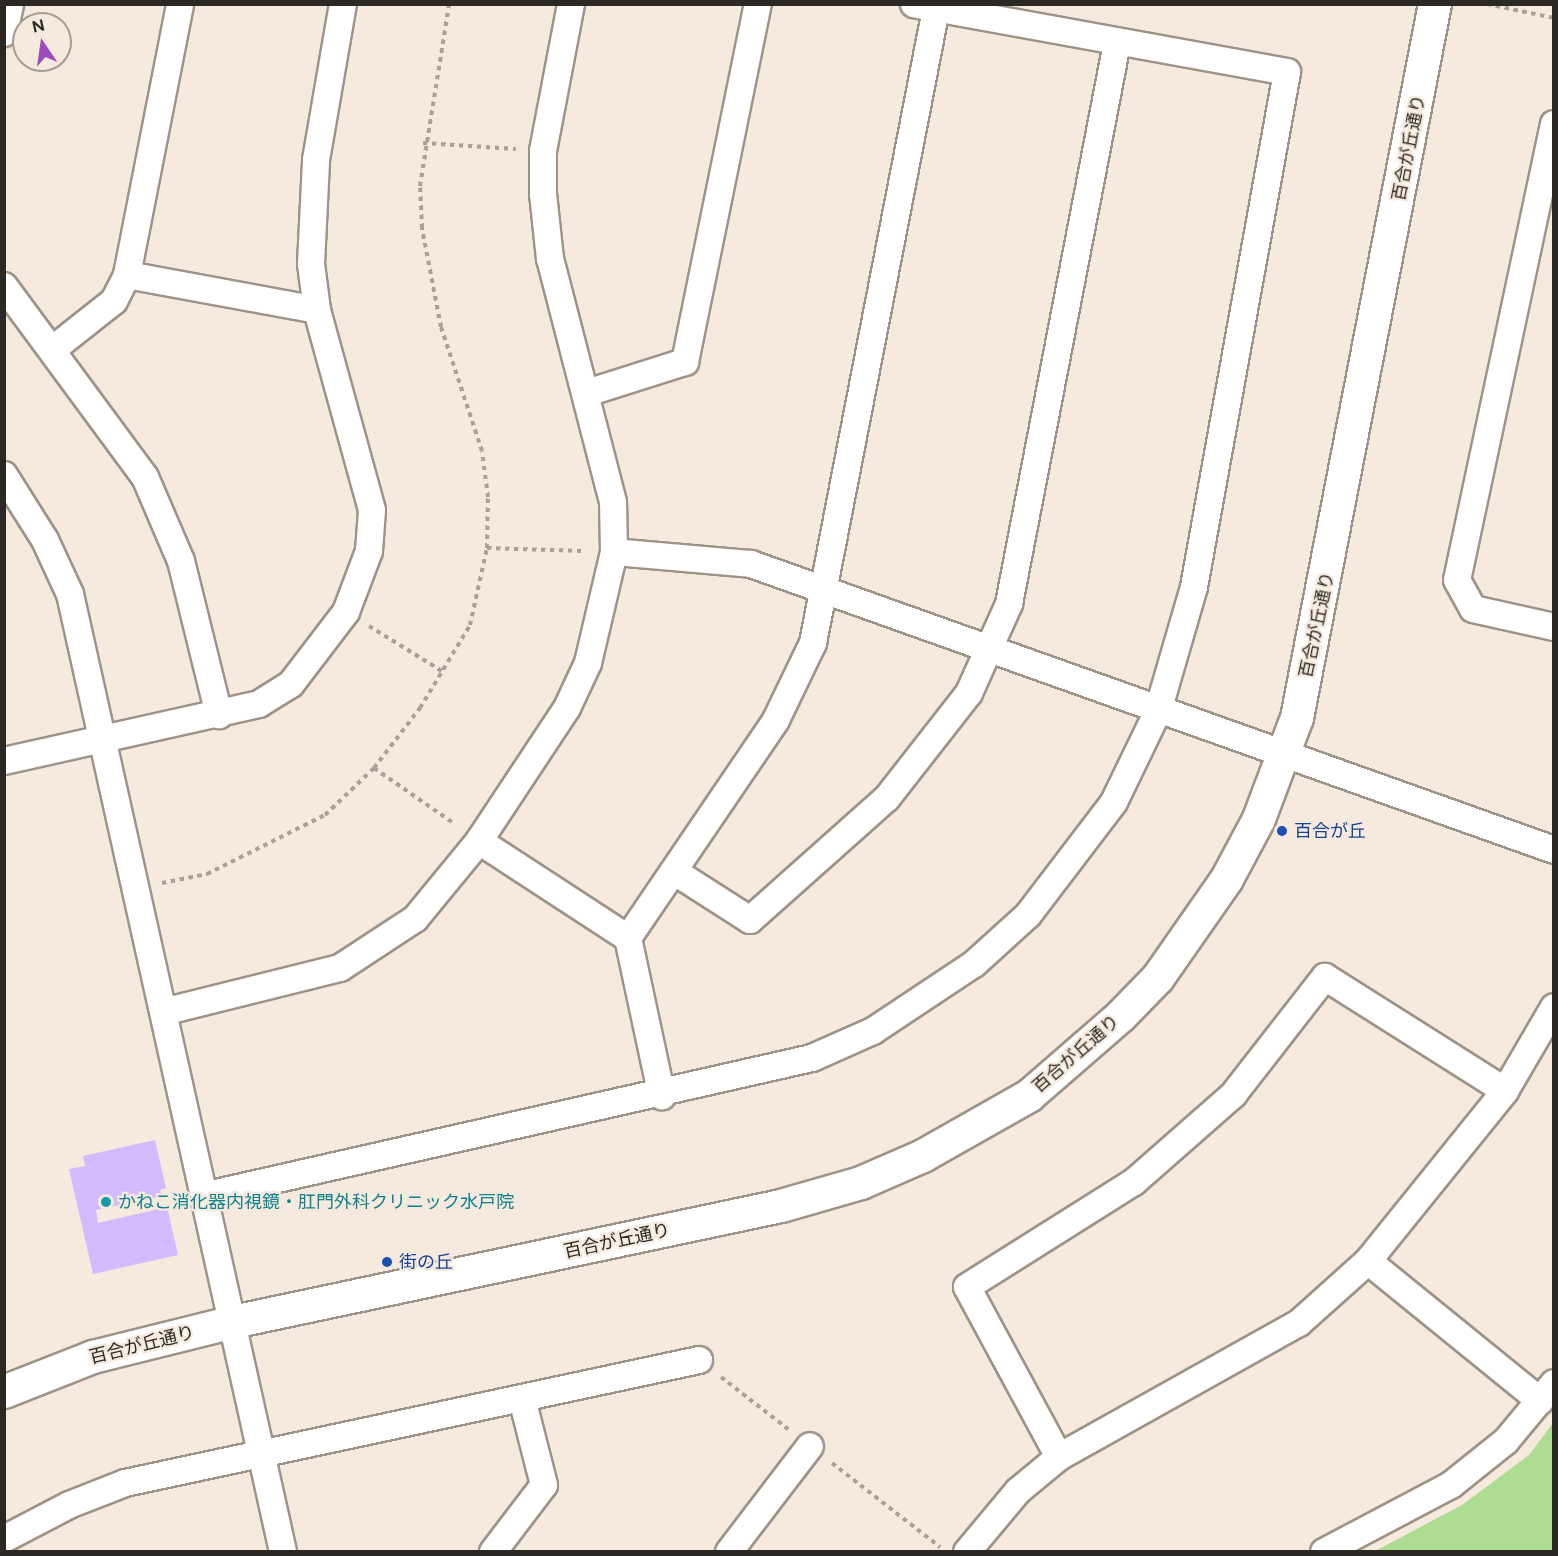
<!DOCTYPE html>
<html>
<head>
<meta charset="utf-8">
<style>
	body { margin:0 }
	#map { position:relative; width:1558px; height:1556px; overflow:hidden; background:#f6e9dd; font-family:Figtree,"Noto Sans JP",sans-serif }
	div>[style] { position:absolute }
	[style*='--x'] { left:calc(var(--x)*1px); top:calc(var(--y)*1px); width:calc(var(--w)*1px); rotate:calc(var(--a)*1deg) }
	.green>* { inset:0; background:#addd90 }
	.building>* { inset:0; background:#d2bbfe }
	.path>* { height:4px; margin-top:-2px; transform-origin:0; background:repeating-linear-gradient(90deg,#a9a097 0 4.5px,transparent 0 9px) }
	.roads { filter:drop-shadow(2px 0 #9e9387) drop-shadow(-2px 0 #9e9387) drop-shadow(0 2px #9e9387) drop-shadow(0 -2px #9e9387) }
	.minor>* { height:26px; margin:-13px; padding:0 13px; transform-origin:13px; border-radius:13px; background:#fff }
	.tertiary>* { height:32px; margin:-16px; padding:0 16px; transform-origin:16px; border-radius:16px; background:#fff }
	.dots>* { width:16px; height:16px; translate:-50% -50%; box-sizing:border-box; border:3px solid #f6e9dd; border-radius:50% }
	span { translate:-50% -50%; white-space:nowrap; text-align:center; line-height:1.15; -webkit-text-stroke:4.5px #f6e9dd; paint-order:stroke }
	.street-label { font-size:18px; color:#2c2823 }
	.transit-label { font-size:18px; color:#164399 }
	.left { translate:0 -50%; text-align:left }
	.culture-label { font-size:18px; color:#0d838f }
	.frame { position:absolute; inset:0; border:6px solid #2c2823; pointer-events:none }
	.north { position:absolute; left:12px; top:12px; width:60px; height:60px; box-sizing:border-box; background:#f6e9dd; border:2px solid #a59c93; border-radius:50%; rotate:347deg; font-size:16px; font-weight:700; line-height:24px; text-align:center; color:#2c2823 }
	.north::after { content:''; display:block; margin:auto; width:21px; height:27px; background:#9f4cba; clip-path:polygon(50% 0,100% 100%,50% 72%,0 100%) }
</style>
</head>
<body>
<div id="map">
	<div class="green">
		<i style="clip-path:polygon(1553px 1423px,1553px 1551px,1375px 1551px,1462px 1505px,1529px 1455px)"></i>
	</div>
	<div class="building">
		<i style="clip-path:polygon(155px 1140px,166px 1188px,160px 1190px,162px 1196px,96px 1210px,98px 1223px,167px 1207px,178px 1255px,93px 1274px,69px 1169px,85px 1166px,83px 1156px)"></i>
	</div>
	<div class="path">
		<i style="--x:1487;--y:4;--w:68;--a:11.8"></i>
		<i style="--x:423;--y:143;--w:93;--a:3.7"></i>
		<i style="--x:487;--y:548;--w:98;--a:1.8"></i>
		<i style="--x:369;--y:626;--w:89;--a:31.7"></i>
		<i style="--x:374;--y:768;--w:98;--a:34.7"></i>
		<i style="--x:162;--y:883;--w:46;--a:-11.3"></i>
		<i style="--x:207;--y:874;--w:132;--a:-26.6"></i>
		<i style="--x:325;--y:815;--w:68;--a:-43.8"></i>
		<i style="--x:374;--y:768;--w:76;--a:-52.5"></i>
		<i style="--x:420;--y:708;--w:97;--a:-58.9"></i>
		<i style="--x:470;--y:625;--w:79;--a:-77.6"></i>
		<i style="--x:487;--y:548;--w:51;--a:-88.9"></i>
		<i style="--x:488;--y:497;--w:46;--a:-97.4"></i>
		<i style="--x:482;--y:451;--w:131;--a:-108.3"></i>
		<i style="--x:441;--y:327;--w:101;--a:-100.9"></i>
		<i style="--x:422;--y:228;--w:42;--a:-92.7"></i>
		<i style="--x:420;--y:186;--w:184;--a:-80.9"></i>
		<i style="--x:721;--y:1377;--w:85;--a:37.8"></i>
		<i style="--x:832;--y:1463;--w:137;--a:37.9"></i>
	</div>
	<div class="roads">
		<div class="minor">
			<i style="--x:4;--y:33;--w:30;--a:-78"></i>
			<i style="--x:1554;--y:124;--w:466;--a:102"></i>
			<i style="--x:1457;--y:580;--w:33;--a:61"></i>
			<i style="--x:1473;--y:609;--w:83;--a:12.5"></i>
			<i style="--x:127;--y:275;--w:193;--a:10.4"></i>
			<i style="--x:4;--y:286;--w:237;--a:53.6"></i>
			<i style="--x:145;--y:477;--w:91;--a:66.8"></i>
			<i style="--x:181;--y:561;--w:159;--a:76.1"></i>
			<i style="--x:52;--y:350;--w:79;--a:-38.3"></i>
			<i style="--x:114;--y:301;--w:29;--a:-63"></i>
			<i style="--x:127;--y:275;--w:276;--a:-78.9"></i>
			<i style="--x:587;--y:393;--w:103;--a:-17.6"></i>
			<i style="--x:685;--y:362;--w:365;--a:-78.5"></i>
			<i style="--x:4;--y:475;--w:77;--a:57.8"></i>
			<i style="--x:45;--y:540;--w:60;--a:65.2"></i>
			<i style="--x:70;--y:594;--w:981;--a:77.46"></i>
			<i style="--x:614;--y:552;--w:138;--a:5"></i>
			<i style="--x:751;--y:564;--w:852;--a:19.6"></i>
			<i style="--x:4;--y:761;--w:261;--a:-12.6"></i>
			<i style="--x:259;--y:704;--w:38;--a:-32"></i>
			<i style="--x:291;--y:684;--w:91;--a:-52.6"></i>
			<i style="--x:346;--y:612;--w:65;--a:-69.3"></i>
			<i style="--x:369;--y:551;--w:41;--a:-85.8"></i>
			<i style="--x:372;--y:510;--w:207;--a:-105.4"></i>
			<i style="--x:317;--y:310;--w:46;--a:-97.4"></i>
			<i style="--x:311;--y:264;--w:104;--a:-87.2"></i>
			<i style="--x:316;--y:160;--w:158;--a:-80.2"></i>
			<i style="--x:479;--y:841;--w:178;--a:33.1"></i>
			<i style="--x:628;--y:938;--w:162;--a:77.9"></i>
			<i style="--x:675;--y:872;--w:89;--a:32.6"></i>
			<i style="--x:750;--y:920;--w:183;--a:-41.7"></i>
			<i style="--x:887;--y:798;--w:133;--a:-52"></i>
			<i style="--x:969;--y:693;--w:98;--a:-65.8"></i>
			<i style="--x:1009;--y:604;--w:571;--a:-79.1"></i>
			<i style="--x:628;--y:938;--w:263;--a:-55.8"></i>
			<i style="--x:776;--y:720;--w:85;--a:-64.3"></i>
			<i style="--x:813;--y:643;--w:646;--a:-79.02"></i>
			<i style="--x:167;--y:1011;--w:178;--a:-14"></i>
			<i style="--x:340;--y:968;--w:90;--a:-33.2"></i>
			<i style="--x:415;--y:919;--w:101;--a:-50.6"></i>
			<i style="--x:479;--y:841;--w:159;--a:-56.5"></i>
			<i style="--x:567;--y:708;--w:50;--a:-65"></i>
			<i style="--x:588;--y:663;--w:114;--a:-76.8"></i>
			<i style="--x:614;--y:552;--w:50;--a:-91.1"></i>
			<i style="--x:613;--y:502;--w:251;--a:-104.5"></i>
			<i style="--x:550;--y:259;--w:65;--a:-96.1"></i>
			<i style="--x:543;--y:194;--w:43;--a:-90"></i>
			<i style="--x:543;--y:151;--w:150;--a:-79.2"></i>
			<i style="--x:207;--y:1195;--w:620;--a:-12.76"></i>
			<i style="--x:812;--y:1058;--w:67;--a:-23.9"></i>
			<i style="--x:873;--y:1031;--w:121;--a:-33.6"></i>
			<i style="--x:974;--y:964;--w:73;--a:-42.2"></i>
			<i style="--x:1028;--y:915;--w:142;--a:-52.7"></i>
			<i style="--x:1114;--y:802;--w:101;--a:-64.2"></i>
			<i style="--x:1158;--y:711;--w:129;--a:-73.8"></i>
			<i style="--x:1194;--y:587;--w:523;--a:-79.76"></i>
			<i style="--x:1287;--y:72;--w:379;--a:-169.7"></i>
			<i style="--x:1368;--y:1261;--w:222;--a:39.1"></i>
			<i style="--x:1059;--y:1457;--w:193;--a:-118.4"></i>
			<i style="--x:967;--y:1287;--w:197;--a:-32.2"></i>
			<i style="--x:1134;--y:1182;--w:132;--a:-41.3"></i>
			<i style="--x:1233;--y:1095;--w:150;--a:-52.1"></i>
			<i style="--x:1325;--y:977;--w:213;--a:32.3"></i>
			<i style="--x:4;--y:1539;--w:73;--a:-27.6"></i>
			<i style="--x:69;--y:1505;--w:60;--a:-21.4"></i>
			<i style="--x:125;--y:1483;--w:587;--a:-12.09"></i>
			<i style="--x:493;--y:1552;--w:84;--a:-52.7"></i>
			<i style="--x:544;--y:1485;--w:89;--a:-104.3"></i>
			<i style="--x:729;--y:1552;--w:133;--a:-52.6"></i>
			<i style="--x:967;--y:1552;--w:80;--a:-50.1"></i>
			<i style="--x:1018;--y:1491;--w:53;--a:-39.7"></i>
			<i style="--x:1059;--y:1457;--w:275;--a:-29.2"></i>
			<i style="--x:1299;--y:1323;--w:93;--a:-41.9"></i>
			<i style="--x:1368;--y:1261;--w:218;--a:-51.1"></i>
			<i style="--x:1505;--y:1091;--w:97;--a:-59.7"></i>
			<i style="--x:1324;--y:1552;--w:144;--a:-27.8"></i>
			<i style="--x:1451;--y:1485;--w:70;--a:-38.7"></i>
			<i style="--x:1506;--y:1441;--w:75;--a:-50.4"></i>
		</div>
		<div class="tertiary">
			<i style="--x:4;--y:1392;--w:96;--a:-21.5"></i>
			<i style="--x:93;--y:1357;--w:144;--a:-14"></i>
			<i style="--x:233;--y:1322;--w:560;--a:-11.95"></i>
			<i style="--x:781;--y:1206;--w:83;--a:-16"></i>
			<i style="--x:861;--y:1183;--w:68;--a:-23.5"></i>
			<i style="--x:923;--y:1156;--w:122;--a:-29.5"></i>
			<i style="--x:1029;--y:1096;--w:122;--a:-41"></i>
			<i style="--x:1121;--y:1016;--w:53;--a:-45.8"></i>
			<i style="--x:1158;--y:978;--w:121;--a:-55.1"></i>
			<i style="--x:1227;--y:879;--w:68;--a:-61.9"></i>
			<i style="--x:1259;--y:819;--w:108;--a:-69.4"></i>
			<i style="--x:1297;--y:718;--w:727;--a:-79.06"></i>
		</div>
	</div>
	<div class="dots">
		<i style="left:1282px;top:831px;background:#1a4fb4"></i>
		<i style="left:106px;top:1202px;background:#0f9aa8"></i>
		<i style="left:387px;top:1262px;background:#1a4fb4"></i>
	</div>
	<div class="street-label">
		<span style="left:1409px;top:148px;rotate:-79deg">百合が丘通り</span>
		<span style="left:1317px;top:625px;rotate:-78deg">百合が丘通り</span>
		<span style="left:1076px;top:1054px;rotate:-41deg">百合が丘通り</span>
		<span style="left:617px;top:1241px;rotate:-12deg">百合が丘通り</span>
		<span style="left:142px;top:1345px;rotate:-14deg">百合が丘通り</span>
	</div>
	<div class="transit-label">
		<span class="left" style="left:1294px;top:831px">百合が丘</span>
		<span class="left" style="left:399px;top:1262px">街の丘</span>
	</div>
	<div class="culture-label">
		<span class="left" style="left:118px;top:1202px">かねこ消化器内視鏡・肛門外科クリニック水戸院</span>
	</div>
	<div class="frame"></div>
	<div class="north">N</div>
</div>
</body>
</html>
